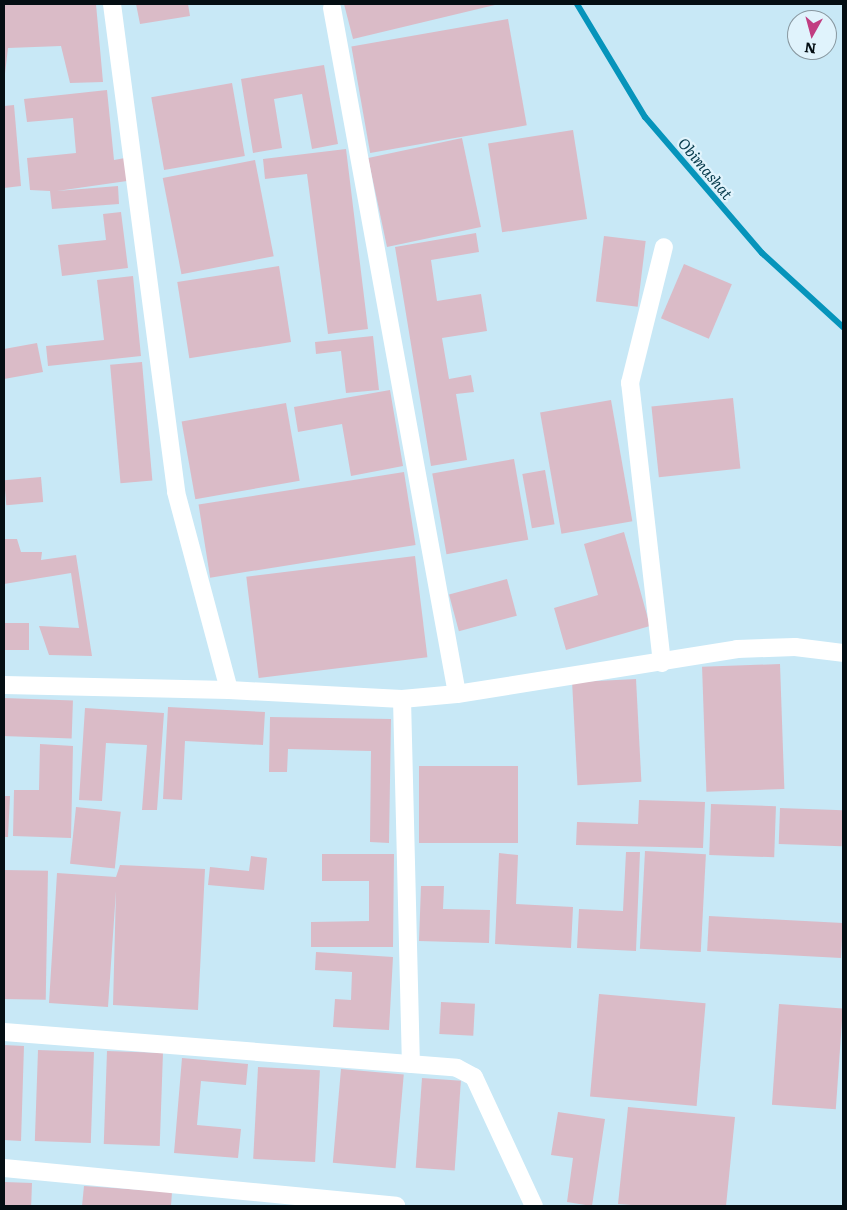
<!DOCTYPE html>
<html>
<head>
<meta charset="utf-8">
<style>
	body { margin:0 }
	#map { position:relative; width:847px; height:1210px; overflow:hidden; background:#c8e8f6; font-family:Literata,serif }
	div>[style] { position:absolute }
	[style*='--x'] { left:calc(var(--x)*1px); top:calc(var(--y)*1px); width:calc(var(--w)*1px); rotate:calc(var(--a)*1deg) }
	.stream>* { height:6px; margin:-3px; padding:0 3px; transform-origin:3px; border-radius:3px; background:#0694bb }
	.building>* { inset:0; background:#dabbc7; transform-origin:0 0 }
	.minor>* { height:18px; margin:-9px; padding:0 9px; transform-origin:9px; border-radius:9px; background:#fff }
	span { translate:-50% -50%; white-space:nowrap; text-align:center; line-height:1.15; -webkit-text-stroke:4.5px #e0f3fc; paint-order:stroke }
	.water-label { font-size:15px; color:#063a4b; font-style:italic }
	.frame { position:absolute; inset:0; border:5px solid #040e13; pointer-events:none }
	.north { position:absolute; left:787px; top:10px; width:50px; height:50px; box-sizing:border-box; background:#e0f3fc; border:1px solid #88979f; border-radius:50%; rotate:187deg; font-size:14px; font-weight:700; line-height:20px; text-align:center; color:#040e13 }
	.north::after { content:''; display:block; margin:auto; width:18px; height:22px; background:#c13d81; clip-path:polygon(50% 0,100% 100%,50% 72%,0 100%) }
</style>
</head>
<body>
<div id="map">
	<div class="stream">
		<i style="--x:577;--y:4;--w:132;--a:59"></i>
		<i style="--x:645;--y:117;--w:179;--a:49.3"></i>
		<i style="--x:762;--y:253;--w:110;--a:42.4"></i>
	</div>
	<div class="building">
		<i style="clip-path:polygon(4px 4px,96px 4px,103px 82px,70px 83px,61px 46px,8px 48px,4px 82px)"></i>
		<i style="clip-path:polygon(136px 4px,188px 4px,190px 16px,140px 24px)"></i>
		<i style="clip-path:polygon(344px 4px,499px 4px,353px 39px)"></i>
		<i style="left:508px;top:19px;width:108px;height:159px;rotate:80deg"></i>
		<i style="clip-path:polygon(324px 65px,338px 144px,312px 149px,302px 94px,274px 99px,282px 148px,253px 153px,241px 79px)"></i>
		<i style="left:232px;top:83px;width:74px;height:82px;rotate:80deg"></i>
		<i style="clip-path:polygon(107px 90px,114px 160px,125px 158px,127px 181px,57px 191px,118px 186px,119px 204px,52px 209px,50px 191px,30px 190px,27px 158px,76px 153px,73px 118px,27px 122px,24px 99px)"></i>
		<i style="clip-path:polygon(14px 105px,21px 186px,4px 188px,4px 106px)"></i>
		<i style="left:573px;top:130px;width:90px;height:86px;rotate:81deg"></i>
		<i style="left:462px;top:138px;width:91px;height:96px;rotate:78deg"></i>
		<i style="clip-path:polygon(346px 149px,368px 329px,328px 334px,307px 174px,265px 179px,263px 159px)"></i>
		<i style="left:255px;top:160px;width:98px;height:94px;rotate:79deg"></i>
		<i style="clip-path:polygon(121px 212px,128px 268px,62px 276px,58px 245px,106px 240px,103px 214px)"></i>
		<i style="clip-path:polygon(476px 233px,479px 252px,431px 260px,437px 301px,481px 294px,487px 331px,442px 338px,449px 379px,471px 375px,474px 392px,456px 394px,467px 460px,431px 466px,395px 247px)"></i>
		<i style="left:604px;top:236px;width:42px;height:66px;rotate:7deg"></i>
		<i style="left:684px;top:264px;width:52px;height:59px;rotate:23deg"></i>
		<i style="left:279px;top:266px;width:77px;height:103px;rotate:81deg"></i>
		<i style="clip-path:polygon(133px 276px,141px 356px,48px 366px,46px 346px,104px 340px,97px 280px)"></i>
		<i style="clip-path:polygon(373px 336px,379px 390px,346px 393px,341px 351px,316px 354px,315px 342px)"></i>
		<i style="clip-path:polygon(37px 343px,43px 372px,4px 379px,4px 349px)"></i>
		<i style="left:142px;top:362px;width:119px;height:32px;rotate:85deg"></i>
		<i style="clip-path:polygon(390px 390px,403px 466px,351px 476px,342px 424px,298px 432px,294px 407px)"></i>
		<i style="left:733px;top:398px;width:71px;height:82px;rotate:84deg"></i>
		<i style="left:611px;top:400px;width:123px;height:72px;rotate:80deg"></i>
		<i style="left:286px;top:403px;width:79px;height:106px;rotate:80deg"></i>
		<i style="left:514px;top:459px;width:82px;height:83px;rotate:80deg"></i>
		<i style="left:545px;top:470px;width:55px;height:23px;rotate:80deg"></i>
		<i style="left:404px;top:472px;width:74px;height:208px;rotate:81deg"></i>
		<i style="left:41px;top:477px;width:25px;height:37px;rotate:85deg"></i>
		<i style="clip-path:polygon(624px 532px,650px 626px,566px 650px,554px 608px,598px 595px,584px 544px)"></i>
		<i style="clip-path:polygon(4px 539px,17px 539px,21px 552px,42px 552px,41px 560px,76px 555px,92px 656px,49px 655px,39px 626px,79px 628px,71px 573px,4px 584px)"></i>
		<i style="left:415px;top:556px;width:102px;height:170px;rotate:83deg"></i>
		<i style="left:507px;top:579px;width:38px;height:60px;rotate:75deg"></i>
		<i style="left:4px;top:623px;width:25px;height:27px"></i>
		<i style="left:780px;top:664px;width:125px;height:78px;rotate:88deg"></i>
		<i style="left:636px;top:679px;width:103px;height:64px;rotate:87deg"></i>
		<i style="left:4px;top:698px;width:69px;height:38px;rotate:2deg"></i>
		<i style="clip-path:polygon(168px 707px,265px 712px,263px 745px,185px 741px,182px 800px,163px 799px)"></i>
		<i style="clip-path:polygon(85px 708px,164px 713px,157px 810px,142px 810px,147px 745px,106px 743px,102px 801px,79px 800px)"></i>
		<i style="clip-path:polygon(270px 717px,391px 719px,389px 843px,370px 842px,371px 751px,288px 749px,287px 772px,269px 772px)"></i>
		<i style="clip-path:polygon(40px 744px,73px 746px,71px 838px,13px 836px,14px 790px,39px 790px)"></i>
		<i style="left:518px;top:766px;width:77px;height:99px;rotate:90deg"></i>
		<i style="clip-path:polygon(4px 796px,10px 796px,8px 837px,4px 837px)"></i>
		<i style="clip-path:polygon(639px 800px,705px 802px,703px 848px,576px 845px,577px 822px,638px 824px)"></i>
		<i style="left:711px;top:804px;width:65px;height:51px;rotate:2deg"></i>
		<i style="left:76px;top:807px;width:45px;height:57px;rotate:6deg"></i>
		<i style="left:780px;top:808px;width:63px;height:36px;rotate:2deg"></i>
		<i style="left:645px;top:851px;width:61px;height:98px;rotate:3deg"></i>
		<i style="clip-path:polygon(626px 852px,640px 852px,636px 951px,577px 948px,579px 909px,623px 911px)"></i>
		<i style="clip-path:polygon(499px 853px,518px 855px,516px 904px,573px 907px,571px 948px,495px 944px)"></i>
		<i style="clip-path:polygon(322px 854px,394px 854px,393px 947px,311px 947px,311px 922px,369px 921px,369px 881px,322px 881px)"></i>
		<i style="clip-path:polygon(251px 856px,267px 858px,264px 890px,208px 885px,210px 867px,249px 871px)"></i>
		<i style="clip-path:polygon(120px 865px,205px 869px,198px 1010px,113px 1005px,116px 891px,108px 1007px,49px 1003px,57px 873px,116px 877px)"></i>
		<i style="left:4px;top:870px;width:44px;height:129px;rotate:1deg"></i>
		<i style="clip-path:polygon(421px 886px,444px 886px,443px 909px,490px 910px,489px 943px,419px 941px)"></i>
		<i style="left:709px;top:916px;width:134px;height:35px;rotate:3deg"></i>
		<i style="clip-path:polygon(316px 952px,393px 957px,389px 1030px,333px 1027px,335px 999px,351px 1000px,352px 972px,315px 970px)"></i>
		<i style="left:599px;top:994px;width:107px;height:103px;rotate:5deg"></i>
		<i style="left:441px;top:1002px;width:34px;height:32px;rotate:3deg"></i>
		<i style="left:779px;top:1004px;width:64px;height:101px;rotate:4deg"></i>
		<i style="clip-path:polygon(4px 1045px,24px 1046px,21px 1141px,4px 1140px)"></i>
		<i style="left:38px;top:1050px;width:56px;height:91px;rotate:2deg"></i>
		<i style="left:107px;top:1051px;width:56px;height:93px;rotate:2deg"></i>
		<i style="clip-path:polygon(182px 1058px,248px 1064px,246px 1085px,201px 1081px,197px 1125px,241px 1129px,238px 1158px,174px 1153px)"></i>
		<i style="left:258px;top:1067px;width:62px;height:92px;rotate:3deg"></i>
		<i style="left:341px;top:1069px;width:63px;height:94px;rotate:5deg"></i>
		<i style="left:422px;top:1078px;width:39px;height:90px;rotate:4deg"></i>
		<i style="clip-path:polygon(628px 1107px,735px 1117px,726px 1206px,644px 1206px,618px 1204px)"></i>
		<i style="clip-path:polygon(558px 1112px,605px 1119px,592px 1206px,567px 1202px,573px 1158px,551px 1155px)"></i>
		<i style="left:4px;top:1182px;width:28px;height:24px;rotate:2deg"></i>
		<i style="clip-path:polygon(84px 1186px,172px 1192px,171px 1206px,82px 1206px)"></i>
	</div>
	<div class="minor">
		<i style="--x:112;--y:4;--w:492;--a:82.5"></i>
		<i style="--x:176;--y:492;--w:205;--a:75"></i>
		<i style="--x:332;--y:8;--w:697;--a:79.67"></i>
		<i style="--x:662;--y:663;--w:282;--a:-96.5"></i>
		<i style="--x:630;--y:383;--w:140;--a:-76"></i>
		<i style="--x:4;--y:685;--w:225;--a:1.3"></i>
		<i style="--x:229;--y:690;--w:173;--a:3"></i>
		<i style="--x:402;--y:699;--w:55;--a:-5.2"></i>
		<i style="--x:457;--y:694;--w:284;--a:-9.1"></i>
		<i style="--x:737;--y:649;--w:58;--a:-2"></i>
		<i style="--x:795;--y:647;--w:48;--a:7.1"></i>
		<i style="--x:402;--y:699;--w:365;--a:88.6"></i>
		<i style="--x:4;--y:1032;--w:454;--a:4.5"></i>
		<i style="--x:457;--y:1068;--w:19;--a:28"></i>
		<i style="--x:474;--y:1077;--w:142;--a:65.1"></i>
		<i style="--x:4;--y:1168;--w:394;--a:5.5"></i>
	</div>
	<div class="water-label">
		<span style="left:706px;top:168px;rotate:50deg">Obimashat</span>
	</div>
	<div class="frame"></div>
	<div class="north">N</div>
</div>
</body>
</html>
